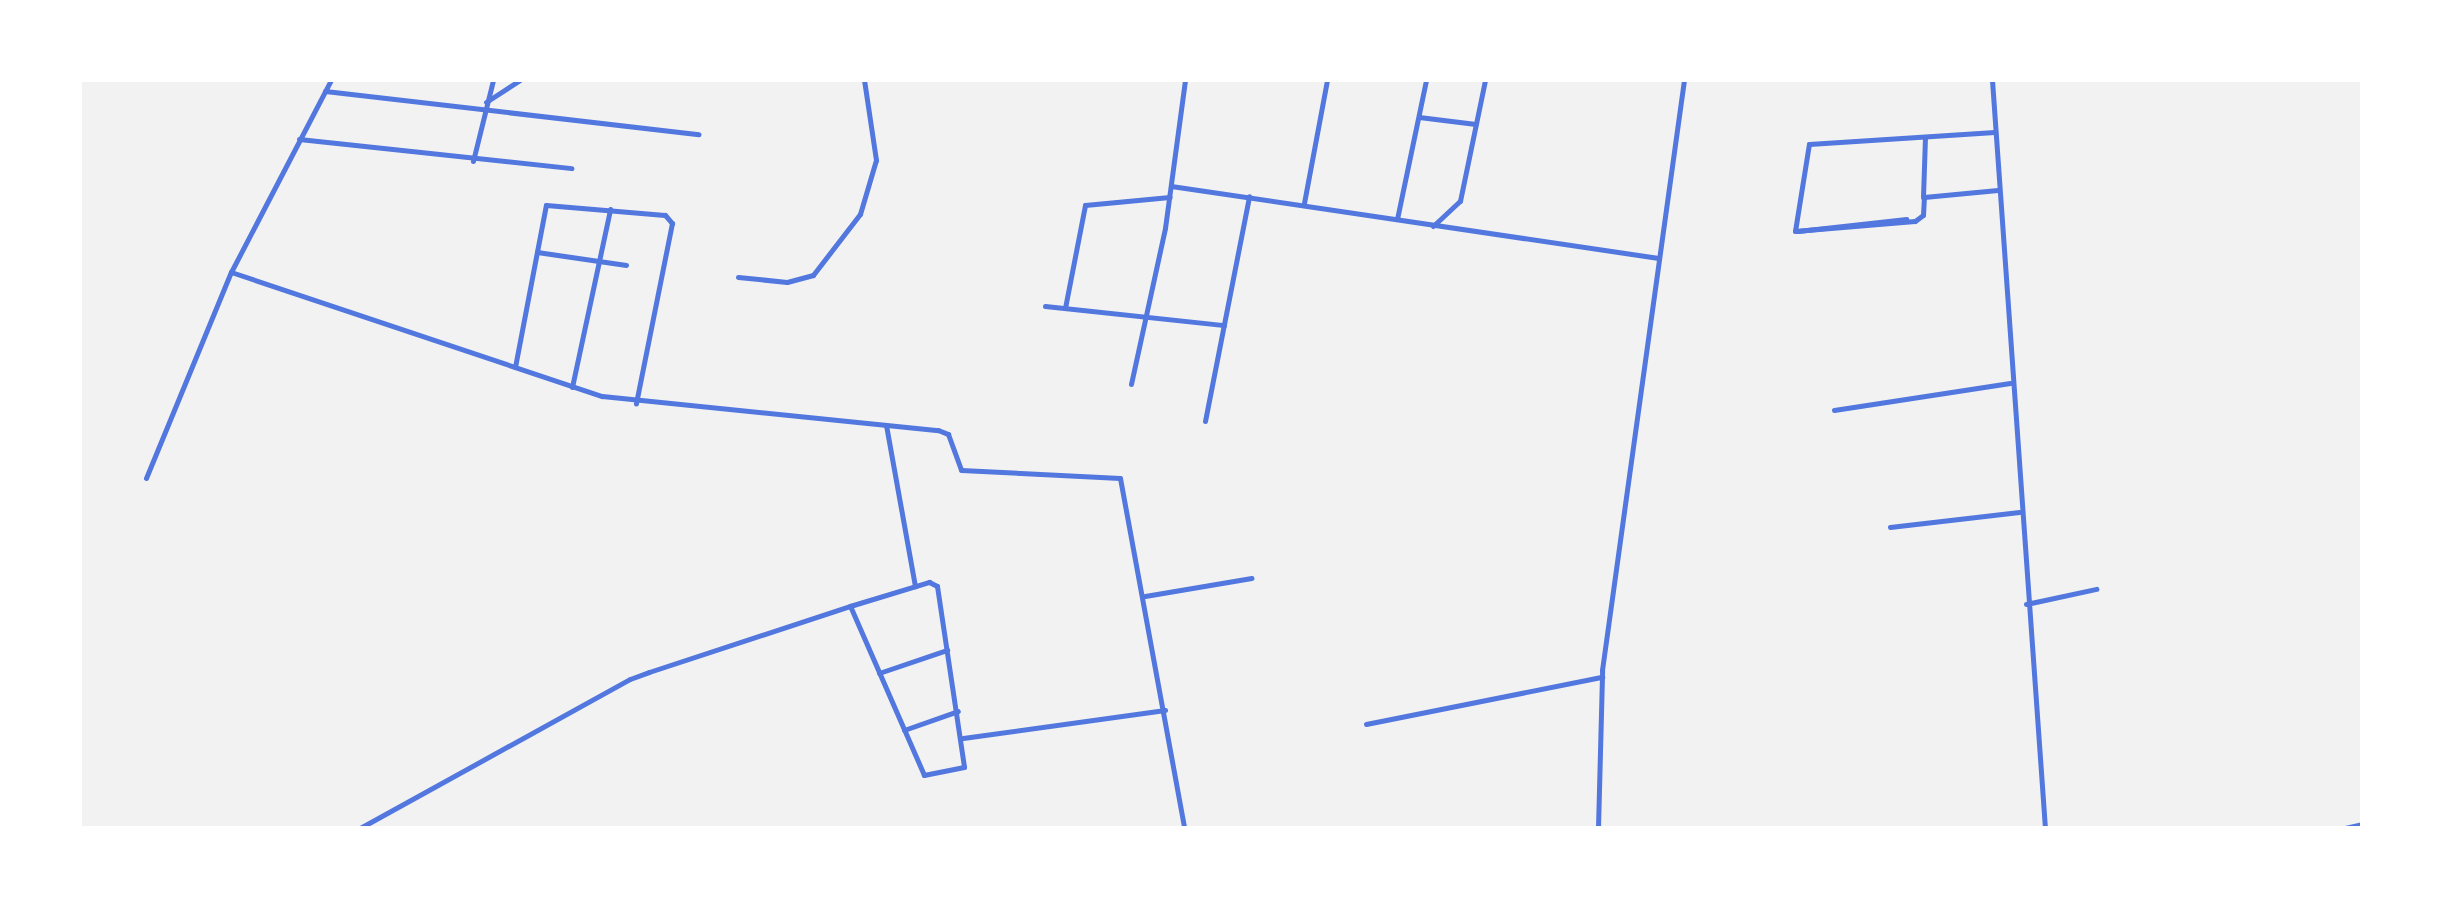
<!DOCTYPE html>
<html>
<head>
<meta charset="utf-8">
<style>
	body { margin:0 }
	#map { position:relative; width:2442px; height:908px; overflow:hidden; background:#f2f2f2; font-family:Quicksand,sans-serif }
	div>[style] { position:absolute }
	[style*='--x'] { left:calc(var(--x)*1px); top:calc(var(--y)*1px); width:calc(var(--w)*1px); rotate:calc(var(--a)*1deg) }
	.minor>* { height:5px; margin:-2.5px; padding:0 2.5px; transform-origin:2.5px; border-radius:2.5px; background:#5277de }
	span { translate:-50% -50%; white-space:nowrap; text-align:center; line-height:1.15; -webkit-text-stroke:8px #fff; paint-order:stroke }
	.frame { position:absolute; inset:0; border:82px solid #fff; pointer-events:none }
</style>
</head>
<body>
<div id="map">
	<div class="minor">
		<i style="--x:1992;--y:80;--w:750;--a:85.95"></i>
		<i style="--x:325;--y:91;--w:376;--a:6.6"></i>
		<i style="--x:486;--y:102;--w:40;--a:-32.9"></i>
		<i style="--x:1419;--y:117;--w:57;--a:7"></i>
		<i style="--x:299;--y:139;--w:274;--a:6.1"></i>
		<i style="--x:473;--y:161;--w:83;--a:-76.1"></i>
		<i style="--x:1171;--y:186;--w:491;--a:8.4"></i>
		<i style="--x:1923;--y:197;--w:59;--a:-88.1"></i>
		<i style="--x:1304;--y:203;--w:125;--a:-79.4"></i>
		<i style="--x:1397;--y:219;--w:142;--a:-78.2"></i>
		<i style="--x:1433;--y:226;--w:37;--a:-43"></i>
		<i style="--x:1460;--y:201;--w:124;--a:-78.3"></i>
		<i style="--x:1795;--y:231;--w:88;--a:-80.9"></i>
		<i style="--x:1809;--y:144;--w:186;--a:-3.7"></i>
		<i style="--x:1795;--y:231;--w:120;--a:-4.8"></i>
		<i style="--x:1915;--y:221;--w:10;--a:-37"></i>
		<i style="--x:1923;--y:215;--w:18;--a:-87"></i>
		<i style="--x:1924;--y:197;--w:74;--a:-5.4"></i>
		<i style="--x:1798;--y:231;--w:109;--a:-6.3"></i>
		<i style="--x:537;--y:252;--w:90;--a:8.3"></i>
		<i style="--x:231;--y:272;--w:391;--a:18.5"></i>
		<i style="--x:602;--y:396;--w:338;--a:5.8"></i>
		<i style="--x:938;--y:430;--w:11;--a:22"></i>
		<i style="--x:948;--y:434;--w:38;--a:70"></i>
		<i style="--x:961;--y:470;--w:159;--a:2.9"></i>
		<i style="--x:1120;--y:478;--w:356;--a:79.6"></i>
		<i style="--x:738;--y:277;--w:49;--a:5.8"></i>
		<i style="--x:787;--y:282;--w:27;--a:-15"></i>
		<i style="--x:813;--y:275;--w:77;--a:-52.4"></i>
		<i style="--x:860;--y:214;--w:56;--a:-73.5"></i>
		<i style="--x:876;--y:160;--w:81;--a:-98.5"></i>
		<i style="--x:1045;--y:306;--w:180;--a:6.1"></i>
		<i style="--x:1065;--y:308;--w:105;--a:-79"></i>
		<i style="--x:1085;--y:205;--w:85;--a:-5.4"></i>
		<i style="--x:515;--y:367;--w:165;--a:-79.2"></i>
		<i style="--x:546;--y:205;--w:119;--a:4.8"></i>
		<i style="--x:665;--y:215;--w:11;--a:49"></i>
		<i style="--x:672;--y:223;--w:184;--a:101.3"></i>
		<i style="--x:1131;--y:384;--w:160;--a:-77.7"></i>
		<i style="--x:1165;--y:228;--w:149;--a:-82.3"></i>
		<i style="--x:572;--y:387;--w:182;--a:-77.9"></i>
		<i style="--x:1834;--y:410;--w:178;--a:-8.7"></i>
		<i style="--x:1205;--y:421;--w:229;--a:-78.9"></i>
		<i style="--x:886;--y:425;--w:164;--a:79.8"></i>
		<i style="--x:146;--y:478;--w:223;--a:-67.6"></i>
		<i style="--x:231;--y:272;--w:216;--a:-62.5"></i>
		<i style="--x:1890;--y:527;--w:130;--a:-6.6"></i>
		<i style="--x:1145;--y:596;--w:108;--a:-9.6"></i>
		<i style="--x:2026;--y:604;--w:72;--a:-12.1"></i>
		<i style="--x:879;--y:673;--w:72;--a:-18.7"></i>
		<i style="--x:1366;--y:724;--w:241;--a:-11.3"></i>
		<i style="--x:904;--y:730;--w:57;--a:-19.4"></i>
		<i style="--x:963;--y:738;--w:204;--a:-7.9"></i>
		<i style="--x:360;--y:828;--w:308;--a:-28.9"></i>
		<i style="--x:630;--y:679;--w:20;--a:-20"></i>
		<i style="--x:649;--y:672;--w:212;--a:-18.2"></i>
		<i style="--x:850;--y:606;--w:83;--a:-16.9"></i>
		<i style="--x:929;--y:582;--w:9;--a:27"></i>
		<i style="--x:937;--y:586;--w:183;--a:81.5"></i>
		<i style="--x:964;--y:767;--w:41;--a:168.7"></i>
		<i style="--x:924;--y:775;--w:184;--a:-113.6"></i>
		<i style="--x:1598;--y:828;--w:158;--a:-88.5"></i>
		<i style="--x:1602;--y:670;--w:596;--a:-82.09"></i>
		<i style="--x:2345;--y:828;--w:17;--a:-13"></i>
	</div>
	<div class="frame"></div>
</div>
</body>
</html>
